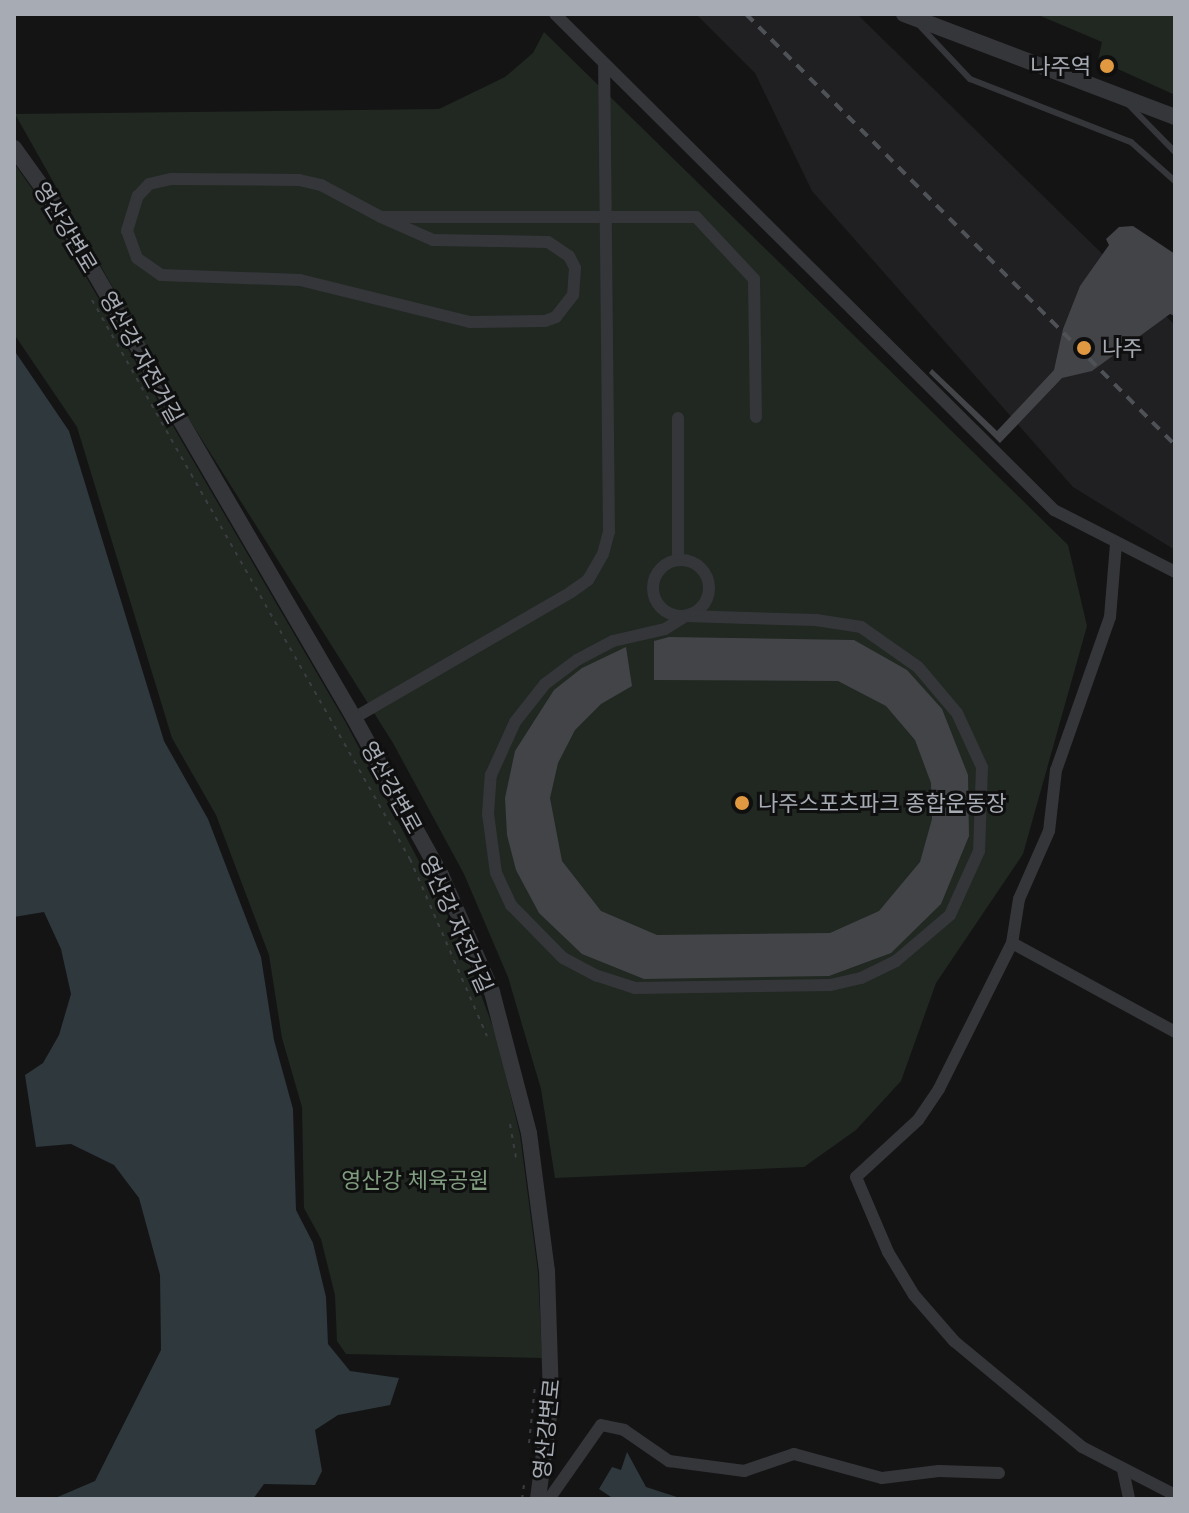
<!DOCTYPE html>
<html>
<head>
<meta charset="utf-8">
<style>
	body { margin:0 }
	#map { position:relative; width:1189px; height:1513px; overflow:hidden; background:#141415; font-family:Lato,"Noto Sans KR",sans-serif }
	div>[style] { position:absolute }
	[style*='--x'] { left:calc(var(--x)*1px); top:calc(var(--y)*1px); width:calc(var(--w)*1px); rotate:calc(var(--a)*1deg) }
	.built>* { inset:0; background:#202022 }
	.green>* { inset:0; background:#202821 }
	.water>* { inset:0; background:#2e383d }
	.building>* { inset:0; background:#434448 }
	.path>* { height:2px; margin-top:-1px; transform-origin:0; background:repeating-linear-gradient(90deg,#3b3d41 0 4px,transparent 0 10px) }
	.service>* { height:6px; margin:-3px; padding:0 3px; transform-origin:3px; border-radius:3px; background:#35363a }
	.minor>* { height:12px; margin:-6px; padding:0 6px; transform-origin:6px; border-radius:6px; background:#35363a }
	.minor>.ring { margin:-6px; padding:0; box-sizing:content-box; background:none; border:12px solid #35363a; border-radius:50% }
	.tertiary>* { height:16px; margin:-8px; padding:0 8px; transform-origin:8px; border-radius:8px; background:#35363a }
	.rail>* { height:4px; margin-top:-2px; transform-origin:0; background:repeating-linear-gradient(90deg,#4e5155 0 10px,transparent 0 18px) }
	.dots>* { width:22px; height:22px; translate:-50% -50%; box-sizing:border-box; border:4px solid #0f0f10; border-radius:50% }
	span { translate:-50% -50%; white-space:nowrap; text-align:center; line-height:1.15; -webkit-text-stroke:6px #0f0f10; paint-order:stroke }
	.poi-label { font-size:22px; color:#a7acb4 }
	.right { translate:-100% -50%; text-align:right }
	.left { translate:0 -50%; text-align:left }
	.street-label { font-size:22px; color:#a7acb4 }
	.park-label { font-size:22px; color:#819d80 }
	.frame { position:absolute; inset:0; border:16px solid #a7acb4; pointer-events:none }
</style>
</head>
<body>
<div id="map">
	<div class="built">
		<i style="clip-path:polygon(696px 14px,857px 14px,1175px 325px,1175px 550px,1073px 487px,812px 191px,755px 73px)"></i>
	</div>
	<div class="green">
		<i style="clip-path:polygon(1036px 14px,1175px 14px,1175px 95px,1098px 60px,1102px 42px)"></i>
		<i style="clip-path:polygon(544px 32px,1068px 545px,1087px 626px,1023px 854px,936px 983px,901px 1081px,856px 1130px,804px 1167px,555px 1178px,541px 1089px,508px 977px,464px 874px,393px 743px,170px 389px,15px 114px,439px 109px,505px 77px,533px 53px)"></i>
		<i style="clip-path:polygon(14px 163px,47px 210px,346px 723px,462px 943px,497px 1038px,520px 1135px,538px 1272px,542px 1358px,346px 1354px,337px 1341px,335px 1295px,321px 1239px,304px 1208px,302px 1107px,282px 1038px,269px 955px,216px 815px,172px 738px,77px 427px,14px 334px)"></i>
	</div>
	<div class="water">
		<i style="clip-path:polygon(14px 350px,69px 431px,164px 741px,208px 819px,261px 957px,274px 1040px,293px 1109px,296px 1210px,313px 1243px,326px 1297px,328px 1344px,350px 1371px,399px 1378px,390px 1405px,338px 1415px,315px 1430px,322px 1471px,315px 1485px,264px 1484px,253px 1499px,53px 1499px,95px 1481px,161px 1350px,160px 1275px,139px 1198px,114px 1165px,71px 1144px,36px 1147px,25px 1075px,43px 1063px,59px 1035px,71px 994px,61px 949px,44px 912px,14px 917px)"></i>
		<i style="clip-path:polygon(627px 1452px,646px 1487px,683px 1499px,614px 1499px,599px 1489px,612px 1467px,621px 1470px)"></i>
	</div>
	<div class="building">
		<i style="clip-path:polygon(1133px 226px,1175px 254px,1175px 316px,1170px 314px,1092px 371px,1062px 378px,1000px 443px,929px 373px,932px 369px,997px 431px,1054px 370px,1063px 329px,1080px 286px,1109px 245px,1106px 239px,1119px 227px)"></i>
		<i style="clip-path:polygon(669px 637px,854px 640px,907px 670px,942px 709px,968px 775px,969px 836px,941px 904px,891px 953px,829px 976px,644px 979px,582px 954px,539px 913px,516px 870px,507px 835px,505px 798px,515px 751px,554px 690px,582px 668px,626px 647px,632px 686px,601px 704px,575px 730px,558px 763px,550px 798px,562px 861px,601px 911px,657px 935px,830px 933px,879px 911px,920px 862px,932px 819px,931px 783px,915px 740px,886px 706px,838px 681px,654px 680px,654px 641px)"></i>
	</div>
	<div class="path">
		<i style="--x:92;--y:300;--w:643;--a:60.37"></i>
		<i style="--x:410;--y:859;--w:193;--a:66.5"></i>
		<i style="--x:510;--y:1124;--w:34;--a:80"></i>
		<i style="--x:529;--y:1443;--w:57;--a:-84"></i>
		<i style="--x:522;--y:1499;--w:14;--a:-82"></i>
	</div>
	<div class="service">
		<i style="--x:920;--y:26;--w:73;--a:46.7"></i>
		<i style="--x:970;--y:79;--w:173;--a:21.4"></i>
		<i style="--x:1131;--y:142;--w:59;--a:41.6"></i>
		<i style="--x:1128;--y:104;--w:67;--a:45.6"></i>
	</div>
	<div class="minor">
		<i style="--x:555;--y:14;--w:704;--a:44.83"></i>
		<i style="--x:1054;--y:510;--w:136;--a:27.1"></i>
		<i style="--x:381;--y:217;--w:57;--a:23.9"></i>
		<i style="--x:433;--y:240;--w:115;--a:1"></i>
		<i style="--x:548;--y:242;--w:25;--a:34"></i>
		<i style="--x:569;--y:256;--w:13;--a:63"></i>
		<i style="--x:575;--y:268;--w:27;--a:94"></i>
		<i style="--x:573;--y:295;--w:28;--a:128"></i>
		<i style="--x:556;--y:317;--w:12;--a:160"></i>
		<i style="--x:545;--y:321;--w:75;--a:179.2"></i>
		<i style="--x:470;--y:322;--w:175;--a:-166.1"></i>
		<i style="--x:300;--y:280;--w:139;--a:-177.9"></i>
		<i style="--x:161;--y:275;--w:29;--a:-145"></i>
		<i style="--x:137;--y:258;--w:29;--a:-110"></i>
		<i style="--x:127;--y:231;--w:37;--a:-73"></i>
		<i style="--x:138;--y:196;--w:16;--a:-47"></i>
		<i style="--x:149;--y:184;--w:23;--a:-13"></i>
		<i style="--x:171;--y:179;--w:128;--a:0.4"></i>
		<i style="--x:299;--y:180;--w:23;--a:13"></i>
		<i style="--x:321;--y:185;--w:68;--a:28.1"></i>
		<i style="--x:381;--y:217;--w:315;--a:0"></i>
		<i style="--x:696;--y:217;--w:85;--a:46.9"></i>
		<i style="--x:754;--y:279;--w:138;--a:89.2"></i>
		<i style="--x:678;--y:418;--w:142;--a:90"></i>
		<i style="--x:1116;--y:544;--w:73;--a:94.7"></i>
		<i style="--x:1110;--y:617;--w:162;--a:109.4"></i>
		<i style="--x:1056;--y:770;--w:61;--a:96.5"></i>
		<i style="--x:1049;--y:831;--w:74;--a:113.8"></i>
		<i style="--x:1019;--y:899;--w:45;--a:99"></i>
		<i style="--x:1012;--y:943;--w:163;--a:116.6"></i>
		<i style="--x:939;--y:1089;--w:37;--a:124"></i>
		<i style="--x:918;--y:1120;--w:84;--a:137.4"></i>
		<i style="--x:856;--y:1177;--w:82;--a:66.9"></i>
		<i style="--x:888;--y:1252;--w:50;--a:58.8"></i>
		<i style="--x:914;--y:1295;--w:61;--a:49"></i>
		<i style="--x:954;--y:1341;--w:166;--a:39.6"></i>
		<i style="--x:1082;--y:1447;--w:105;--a:27.3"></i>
		<i class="ring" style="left:653px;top:560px;width:44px;height:44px"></i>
		<i style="--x:686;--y:616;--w:130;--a:1.8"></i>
		<i style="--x:816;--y:620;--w:46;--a:8.8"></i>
		<i style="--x:861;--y:627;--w:70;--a:35.1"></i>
		<i style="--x:918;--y:667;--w:60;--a:49.7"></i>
		<i style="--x:957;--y:713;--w:60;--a:65.2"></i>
		<i style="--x:982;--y:767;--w:84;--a:92"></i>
		<i style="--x:979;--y:851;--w:70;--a:114.4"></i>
		<i style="--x:950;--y:915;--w:71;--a:139.6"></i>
		<i style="--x:896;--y:961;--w:39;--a:154"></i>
		<i style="--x:861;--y:978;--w:32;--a:167"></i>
		<i style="--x:830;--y:985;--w:195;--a:179.1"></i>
		<i style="--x:635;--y:988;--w:40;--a:-162"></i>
		<i style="--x:597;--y:976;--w:38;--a:-152"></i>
		<i style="--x:563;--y:958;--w:74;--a:-134.5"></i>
		<i style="--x:511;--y:905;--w:35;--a:-115"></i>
		<i style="--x:496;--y:873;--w:60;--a:-97.7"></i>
		<i style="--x:488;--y:814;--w:39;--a:-86"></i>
		<i style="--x:491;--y:775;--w:58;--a:-65.6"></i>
		<i style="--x:515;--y:722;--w:48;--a:-51.7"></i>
		<i style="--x:545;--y:684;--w:40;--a:-37"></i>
		<i style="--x:577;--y:660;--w:41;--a:-27.8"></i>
		<i style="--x:613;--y:641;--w:53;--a:-13"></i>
		<i style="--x:665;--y:629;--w:25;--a:-32"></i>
		<i style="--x:354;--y:718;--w:251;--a:-30.1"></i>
		<i style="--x:571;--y:592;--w:21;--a:-35"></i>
		<i style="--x:588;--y:580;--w:30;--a:-60"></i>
		<i style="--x:603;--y:554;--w:23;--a:-75"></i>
		<i style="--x:609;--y:532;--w:468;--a:-90.6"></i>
		<i style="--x:1012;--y:943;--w:186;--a:28.6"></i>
		<i style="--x:1123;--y:1470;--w:30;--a:78"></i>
		<i style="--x:549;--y:1499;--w:90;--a:-54.9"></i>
		<i style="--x:601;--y:1425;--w:24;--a:12"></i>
		<i style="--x:624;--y:1430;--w:55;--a:34.6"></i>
		<i style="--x:669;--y:1461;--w:76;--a:7.6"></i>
		<i style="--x:744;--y:1471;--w:53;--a:-18.8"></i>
		<i style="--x:794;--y:1454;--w:91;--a:15.3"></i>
		<i style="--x:882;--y:1478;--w:57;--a:-7"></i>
		<i style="--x:939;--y:1471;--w:60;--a:1.9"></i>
	</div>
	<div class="tertiary">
		<i style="--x:904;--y:14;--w:290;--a:20.8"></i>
		<i style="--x:14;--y:148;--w:70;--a:54.3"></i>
		<i style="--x:55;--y:205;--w:594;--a:59.76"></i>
		<i style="--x:354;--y:718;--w:179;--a:61"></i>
		<i style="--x:441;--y:875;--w:128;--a:66.4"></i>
		<i style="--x:492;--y:992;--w:146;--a:75.3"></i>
		<i style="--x:529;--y:1133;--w:139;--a:82.6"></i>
		<i style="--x:547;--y:1271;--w:130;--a:88.2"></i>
		<i style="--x:551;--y:1401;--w:99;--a:97.6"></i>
	</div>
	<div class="rail">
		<i style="--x:746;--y:14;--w:608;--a:45.13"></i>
	</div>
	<div class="dots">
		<i style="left:1107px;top:66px;background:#e09841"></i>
		<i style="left:1084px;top:348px;background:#e09841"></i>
		<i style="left:742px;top:803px;background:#e09841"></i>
	</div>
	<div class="poi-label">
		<span class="right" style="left:1091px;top:66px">나주역</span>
		<span class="left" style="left:1102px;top:348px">나주</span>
		<span class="left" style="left:758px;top:803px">나주스포츠파크 종합운동장</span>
	</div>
	<div class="street-label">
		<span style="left:66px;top:227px;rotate:59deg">영산강변로</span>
		<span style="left:142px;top:357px;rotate:61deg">영산강 자전거길</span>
		<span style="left:392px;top:787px;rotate:61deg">영산강변로</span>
		<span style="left:457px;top:924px;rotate:66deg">영산강 자전거길</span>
		<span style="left:546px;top:1429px;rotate:-84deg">영산강변로</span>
	</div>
	<div class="park-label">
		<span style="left:415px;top:1180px">영산강 체육공원</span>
	</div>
	<div class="frame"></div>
</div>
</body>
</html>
